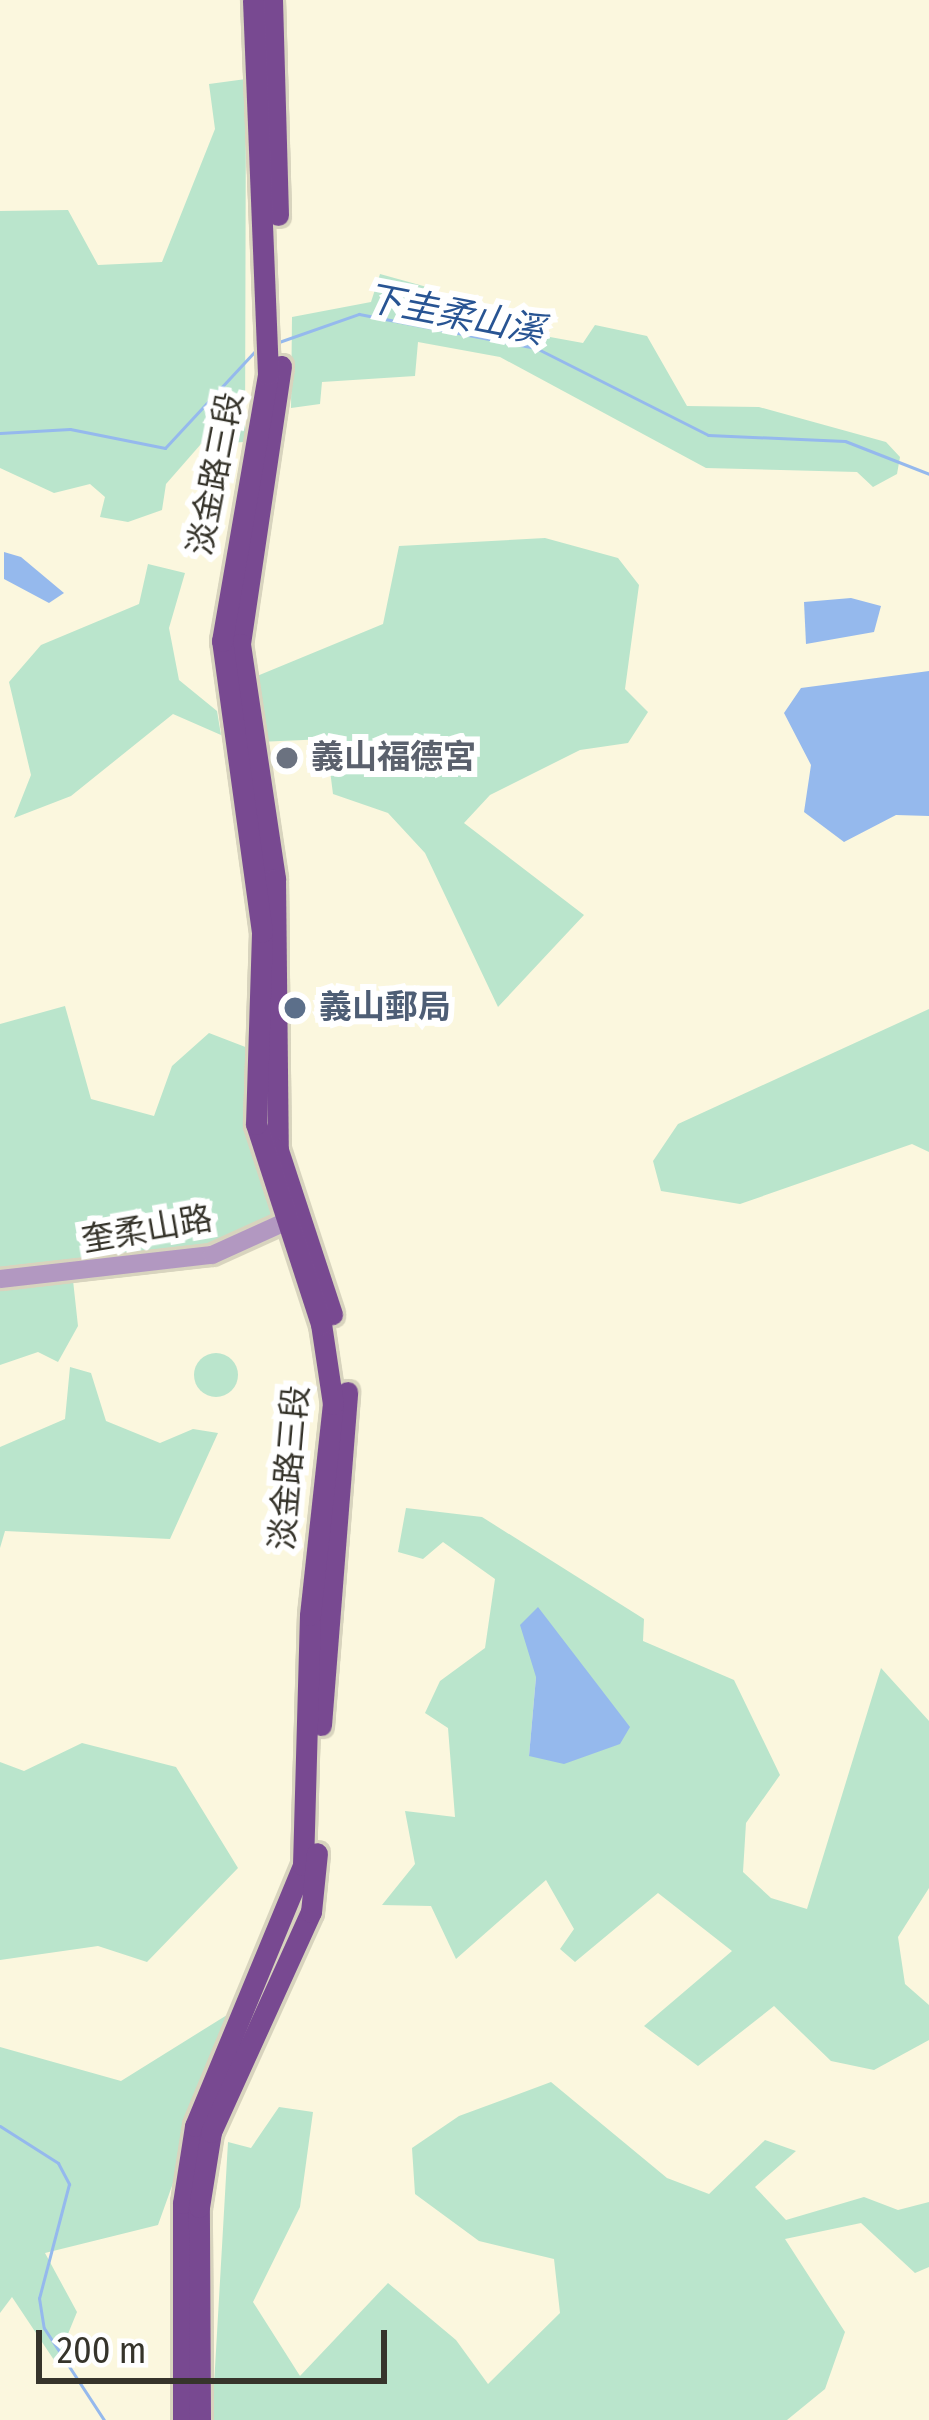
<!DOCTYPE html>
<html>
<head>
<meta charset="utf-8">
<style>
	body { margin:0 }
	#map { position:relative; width:929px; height:2420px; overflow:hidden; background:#fbf7de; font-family:"Fira Sans Condensed","Noto Sans TC",sans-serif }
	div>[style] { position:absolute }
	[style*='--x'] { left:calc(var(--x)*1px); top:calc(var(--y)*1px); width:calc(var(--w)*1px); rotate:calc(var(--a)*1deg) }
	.green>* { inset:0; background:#bae5cc }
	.round { border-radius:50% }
	.water>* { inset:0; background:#95b9ed }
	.stream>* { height:3px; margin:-1.5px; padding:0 1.5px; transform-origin:1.5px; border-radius:1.5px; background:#95b9ed }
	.roads { filter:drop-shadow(3px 0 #d8d4be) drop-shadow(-3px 0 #d8d4be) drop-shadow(0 3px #d8d4be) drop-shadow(0 -3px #d8d4be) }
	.tertiary>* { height:18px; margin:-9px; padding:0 9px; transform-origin:9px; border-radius:9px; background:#b298c1 }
	.primary>* { height:21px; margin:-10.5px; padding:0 10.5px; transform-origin:10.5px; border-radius:10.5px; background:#784991 }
	.dots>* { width:33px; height:33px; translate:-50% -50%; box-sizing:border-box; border:6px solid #fff; border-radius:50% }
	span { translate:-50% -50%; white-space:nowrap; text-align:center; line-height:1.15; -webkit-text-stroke:12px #fff; paint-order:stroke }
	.street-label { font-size:33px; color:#36342b }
	.worship-label { font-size:33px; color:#5b616d; font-weight:700 }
	.left { translate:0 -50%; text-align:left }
	.service-label { font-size:33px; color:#4e5e75; font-weight:700 }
	.water-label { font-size:36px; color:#285493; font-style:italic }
	.scale { position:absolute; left:36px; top:2330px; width:351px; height:54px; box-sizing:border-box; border:6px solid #36342b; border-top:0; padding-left:15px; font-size:36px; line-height:42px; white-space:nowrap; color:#36342b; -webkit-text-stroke:9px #fff; paint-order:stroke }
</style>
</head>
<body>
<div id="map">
	<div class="green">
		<i style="clip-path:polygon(246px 79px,245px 442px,201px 444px,166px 484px,162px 510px,128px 522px,100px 517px,105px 497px,90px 484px,54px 493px,0 468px,0 211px,68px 210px,98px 265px,162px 262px,215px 129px,209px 84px)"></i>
		<i style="clip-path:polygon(380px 274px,434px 289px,437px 303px,535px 311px,550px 337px,583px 343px,595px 325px,647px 336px,687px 406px,759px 407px,886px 442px,900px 457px,897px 474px,873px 487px,857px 472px,706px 468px,500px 357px,418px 342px,415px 376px,322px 382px,320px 404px,291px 408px,292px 317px,371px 302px)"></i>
		<i style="clip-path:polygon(545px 538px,618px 558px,639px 585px,625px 689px,648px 712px,628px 743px,580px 750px,490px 795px,464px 823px,584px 915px,498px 1007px,425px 853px,388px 813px,333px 794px,326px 739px,258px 742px,252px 678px,383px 624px,399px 546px)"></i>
		<i style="clip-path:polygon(148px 564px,185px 573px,169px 628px,179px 680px,217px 711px,221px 735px,173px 714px,71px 796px,14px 818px,31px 775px,9px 682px,41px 645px,139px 604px)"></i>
		<i style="clip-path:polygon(65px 1006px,91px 1099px,154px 1116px,172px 1066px,209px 1033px,248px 1048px,273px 1218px,216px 1251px,72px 1271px,78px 1326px,58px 1362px,38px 1352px,0 1365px,0 1024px)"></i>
		<i style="clip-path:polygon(929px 1009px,929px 1152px,912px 1144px,740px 1204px,661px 1191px,653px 1161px,678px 1124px)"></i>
		<i class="round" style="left:194px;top:1353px;width:44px;height:44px"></i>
		<i style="clip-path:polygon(70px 1367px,91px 1373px,106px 1421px,160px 1443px,193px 1429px,218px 1433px,170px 1539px,5px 1531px,0 1548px,0 1447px,65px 1419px)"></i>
		<i style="clip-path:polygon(evenodd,406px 1508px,482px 1517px,644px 1619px,643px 1641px,734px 1680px,780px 1775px,746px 1823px,743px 1872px,771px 1898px,807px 1909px,881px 1668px,929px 1721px,929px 1888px,898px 1937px,905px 1984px,929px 2005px,929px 2040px,874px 2070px,831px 2061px,774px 2006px,698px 2066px,644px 2026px,732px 1951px,658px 1893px,575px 1962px,560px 1949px,574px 1929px,546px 1880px,456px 1959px,431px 1906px,382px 1905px,415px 1864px,405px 1811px,455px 1817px,448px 1728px,425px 1713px,440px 1681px,485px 1648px,495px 1579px,443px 1542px,423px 1559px,398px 1552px,406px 1508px,536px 1677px,606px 1702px,629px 1727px,529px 1756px,536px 1677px)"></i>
		<i style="clip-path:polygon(82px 1743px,176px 1767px,238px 1868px,147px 1962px,98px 1946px,0 1960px,0 1762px,24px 1771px)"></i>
		<i style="clip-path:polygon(235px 2010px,158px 2225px,45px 2253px,77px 2312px,56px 2363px,12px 2297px,0 2313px,0 2047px,121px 2081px)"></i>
		<i style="clip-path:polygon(551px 2082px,667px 2178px,709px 2194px,765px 2140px,796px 2151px,755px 2187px,786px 2220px,864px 2197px,898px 2210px,929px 2202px,929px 2267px,915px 2273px,861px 2223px,785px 2239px,845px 2332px,825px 2389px,787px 2420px,212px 2420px,228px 2142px,251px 2148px,279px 2107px,313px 2112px,300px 2207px,253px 2302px,300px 2376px,388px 2283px,456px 2340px,488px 2384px,560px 2313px,554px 2259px,479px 2241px,415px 2194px,412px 2148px,459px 2116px)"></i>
	</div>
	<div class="water">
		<i style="clip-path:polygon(4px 552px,21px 557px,64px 593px,49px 603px,4px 579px)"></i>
		<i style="clip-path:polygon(851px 598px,881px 606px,874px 632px,806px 644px,804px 602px)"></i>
		<i style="clip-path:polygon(929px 671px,929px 816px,896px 815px,844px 842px,804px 812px,811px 765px,784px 713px,801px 688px)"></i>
		<i style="clip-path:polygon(538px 1607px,630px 1727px,620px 1744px,564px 1764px,529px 1756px,536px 1677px,520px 1625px)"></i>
	</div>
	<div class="stream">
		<i style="--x:276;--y:343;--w:88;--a:-19.3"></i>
		<i style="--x:359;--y:314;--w:180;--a:10.9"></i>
		<i style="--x:536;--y:348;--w:193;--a:26.8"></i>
		<i style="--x:708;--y:435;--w:137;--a:2.5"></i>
		<i style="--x:845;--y:441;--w:90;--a:21.4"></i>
		<i style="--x:0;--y:433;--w:70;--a:-3.3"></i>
		<i style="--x:70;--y:429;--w:97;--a:11.3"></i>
		<i style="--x:165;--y:448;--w:134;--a:-47.1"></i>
		<i style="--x:0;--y:2126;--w:69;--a:32.5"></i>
		<i style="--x:58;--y:2163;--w:24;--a:62"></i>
		<i style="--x:69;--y:2184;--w:118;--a:104.7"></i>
		<i style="--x:39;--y:2298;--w:30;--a:81"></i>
		<i style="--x:44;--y:2328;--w:110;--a:56.9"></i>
	</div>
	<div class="roads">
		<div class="tertiary">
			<i style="--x:0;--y:1279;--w:213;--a:-6.5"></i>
			<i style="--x:212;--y:1255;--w:94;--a:-24.4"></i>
		</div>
		<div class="primary">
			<i style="--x:272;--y:0;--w:215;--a:88.4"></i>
			<i style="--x:281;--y:366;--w:281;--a:98.4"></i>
			<i style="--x:240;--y:644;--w:238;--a:81.5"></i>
			<i style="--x:275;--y:879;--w:271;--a:89.4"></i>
			<i style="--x:278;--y:1150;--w:173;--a:71.8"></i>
			<i style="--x:321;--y:1725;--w:334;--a:-85.5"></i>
			<i style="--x:183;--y:2420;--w:217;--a:-90"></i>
			<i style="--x:183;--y:2203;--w:78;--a:-81.1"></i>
			<i style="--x:195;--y:2126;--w:282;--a:-67.5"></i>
			<i style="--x:303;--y:1865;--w:250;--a:-88.4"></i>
			<i style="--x:310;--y:1615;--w:212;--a:-83.8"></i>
			<i style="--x:333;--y:1404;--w:81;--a:-98.5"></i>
			<i style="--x:321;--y:1324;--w:210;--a:-108"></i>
			<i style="--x:256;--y:1124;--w:192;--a:-88.2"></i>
			<i style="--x:262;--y:932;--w:294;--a:-97.8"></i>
			<i style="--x:222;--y:641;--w:271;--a:-80.2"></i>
			<i style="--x:268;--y:374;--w:374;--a:-92.3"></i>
			<i style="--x:200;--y:2420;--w:213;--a:-90.3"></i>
			<i style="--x:199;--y:2207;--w:76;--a:-80.9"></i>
			<i style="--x:211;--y:2132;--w:242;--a:-65.6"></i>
			<i style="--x:311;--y:1912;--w:59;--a:-84.2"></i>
		</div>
	</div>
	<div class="dots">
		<i style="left:287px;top:758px;background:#6b7280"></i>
		<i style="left:295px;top:1008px;background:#5c6f8a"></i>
	</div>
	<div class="street-label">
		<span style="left:216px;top:474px;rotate:-79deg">淡金路三段</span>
		<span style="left:147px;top:1230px;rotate:-10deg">奎柔山路</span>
		<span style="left:290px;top:1468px;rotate:-85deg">淡金路三段</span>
	</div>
	<div class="worship-label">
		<span class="left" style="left:311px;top:758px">義山福德宮</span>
	</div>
	<div class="service-label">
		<span class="left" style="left:319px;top:1008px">義山郵局</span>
	</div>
	<div class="water-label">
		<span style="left:455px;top:315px;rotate:11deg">下圭柔山溪</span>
	</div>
	<div class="scale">200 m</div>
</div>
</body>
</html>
